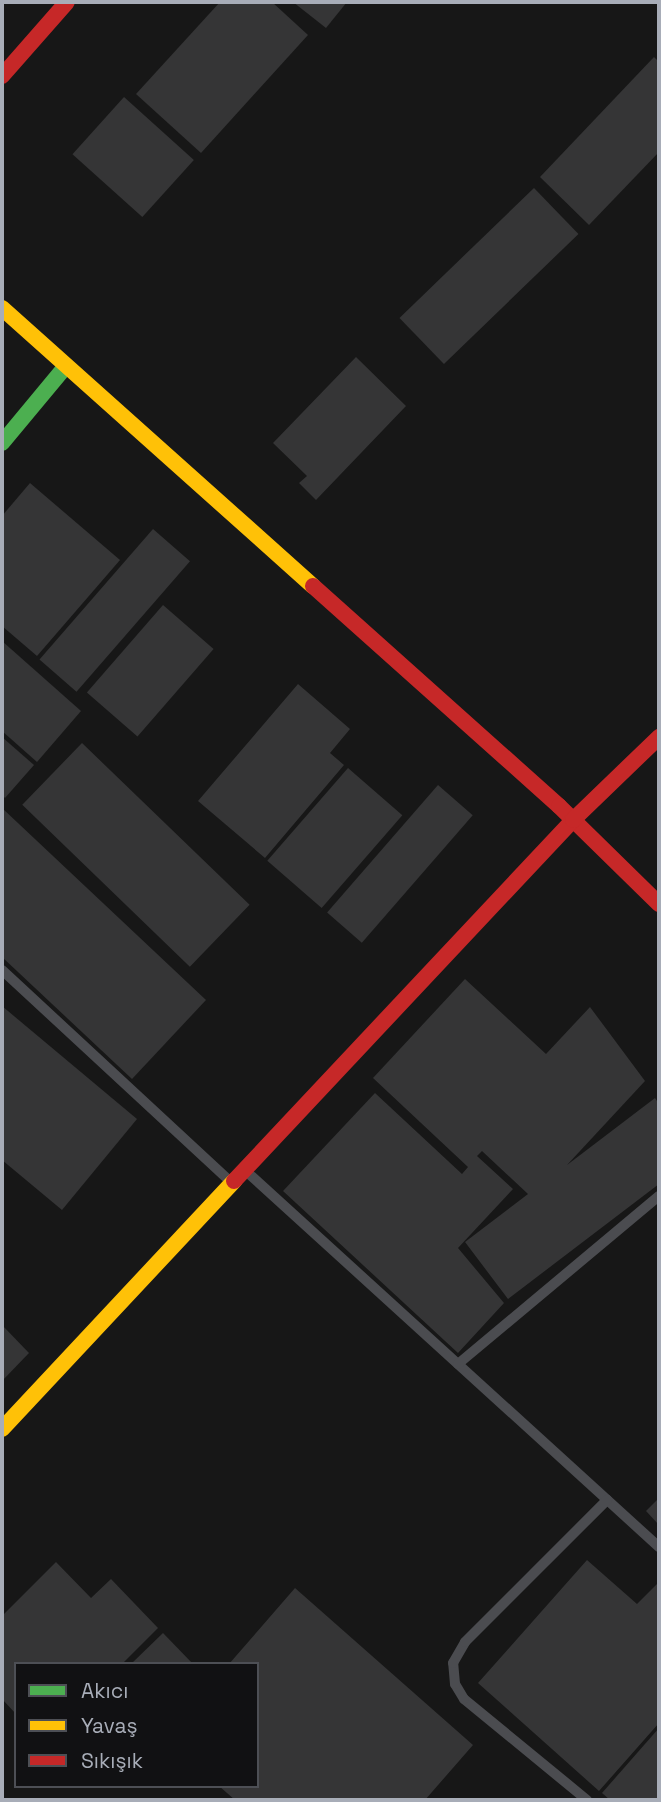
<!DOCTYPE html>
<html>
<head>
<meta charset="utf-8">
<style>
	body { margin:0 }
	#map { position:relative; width:661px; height:1802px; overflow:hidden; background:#171717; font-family:"Space Grotesk",sans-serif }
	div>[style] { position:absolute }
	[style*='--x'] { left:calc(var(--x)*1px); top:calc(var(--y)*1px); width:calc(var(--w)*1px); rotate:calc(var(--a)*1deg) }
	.building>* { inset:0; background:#353536; transform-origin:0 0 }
	.lane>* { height:10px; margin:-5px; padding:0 5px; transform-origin:5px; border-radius:5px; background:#4b4c50 }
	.fast>* { height:16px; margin:-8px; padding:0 8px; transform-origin:8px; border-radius:8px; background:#4caf50 }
	.slow>* { height:16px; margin:-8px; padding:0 8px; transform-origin:8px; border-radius:8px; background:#ffc107 }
	.jam>* { height:16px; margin:-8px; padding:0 8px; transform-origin:8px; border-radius:8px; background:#c62828 }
	span { translate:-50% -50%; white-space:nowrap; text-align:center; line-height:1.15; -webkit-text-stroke:7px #111113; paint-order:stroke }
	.frame { position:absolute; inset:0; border:4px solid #a8adb8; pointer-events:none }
	.legend { position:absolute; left:14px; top:1662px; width:245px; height:126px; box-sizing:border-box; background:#111113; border:2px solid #4d4f55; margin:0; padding:9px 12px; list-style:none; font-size:21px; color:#a8adb8 }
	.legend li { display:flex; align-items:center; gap:14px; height:35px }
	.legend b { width:35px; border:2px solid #4d4f55 }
</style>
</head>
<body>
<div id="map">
	<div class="building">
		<i style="clip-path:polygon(220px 2px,272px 2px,308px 35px,201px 153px,136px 94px)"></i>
		<i style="clip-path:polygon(293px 2px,347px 2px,326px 28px)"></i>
		<i style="clip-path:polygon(654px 57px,659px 62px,659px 152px,589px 225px,540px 177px)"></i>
		<i style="left:124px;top:97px;width:94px;height:77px;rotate:42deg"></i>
		<i style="left:534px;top:188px;width:64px;height:187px;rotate:46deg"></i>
		<i style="clip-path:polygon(356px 357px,406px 406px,316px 500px,299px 483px,307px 476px,273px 443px)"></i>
		<i style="clip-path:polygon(30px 483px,120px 560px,37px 656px,2px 626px,2px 516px)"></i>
		<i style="left:153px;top:529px;width:49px;height:173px;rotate:41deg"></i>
		<i style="left:163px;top:605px;width:67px;height:116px;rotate:41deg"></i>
		<i style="clip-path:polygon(2px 641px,81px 711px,37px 762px,2px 731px)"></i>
		<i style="clip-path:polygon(298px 684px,350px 729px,330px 753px,344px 765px,265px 858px,198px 801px)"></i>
		<i style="clip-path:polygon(2px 737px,34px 765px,5px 798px,2px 795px)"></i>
		<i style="left:82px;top:743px;width:233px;height:86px;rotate:44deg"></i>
		<i style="left:348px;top:768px;width:72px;height:123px;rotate:41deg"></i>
		<i style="left:438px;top:785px;width:46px;height:169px;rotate:41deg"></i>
		<i style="clip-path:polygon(2px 808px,206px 1000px,132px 1079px,2px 957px)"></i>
		<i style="clip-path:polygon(465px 979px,546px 1054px,590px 1007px,645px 1081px,567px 1165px,655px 1098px,659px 1104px,659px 1184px,508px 1299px,465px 1242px,528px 1194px,482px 1151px,477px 1156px,513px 1189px,458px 1248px,504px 1303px,458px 1353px,283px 1191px,375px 1093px,462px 1174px,468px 1167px,373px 1078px)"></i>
		<i style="clip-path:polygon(2px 1006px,137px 1119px,62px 1210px,2px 1160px)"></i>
		<i style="clip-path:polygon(2px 1325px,29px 1353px,2px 1381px)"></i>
		<i style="clip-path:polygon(659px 1498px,659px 1525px,646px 1511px)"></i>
		<i style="clip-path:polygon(587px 1560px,637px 1604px,659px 1582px,659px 1723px,599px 1791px,478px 1683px)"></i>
		<i style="clip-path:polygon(56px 1562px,91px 1598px,111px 1579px,158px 1628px,122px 1664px,16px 1664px,16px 1714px,2px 1699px,2px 1616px)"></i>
		<i style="clip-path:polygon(295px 1588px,473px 1745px,425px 1800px,235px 1800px,219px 1786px,257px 1786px,257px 1664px,229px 1664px)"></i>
		<i style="clip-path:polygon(163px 1633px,193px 1664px,131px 1664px)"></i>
		<i style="clip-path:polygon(659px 1728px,659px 1800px,610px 1800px,602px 1793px)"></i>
	</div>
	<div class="lane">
		<i style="--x:2;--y:970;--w:311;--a:42.8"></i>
		<i style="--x:247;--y:1172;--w:557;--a:42.31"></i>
		<i style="--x:458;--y:1364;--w:262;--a:-39.9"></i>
		<i style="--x:587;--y:1800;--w:159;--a:-140.6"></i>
		<i style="--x:464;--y:1699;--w:17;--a:-121"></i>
		<i style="--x:455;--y:1684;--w:21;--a:-95"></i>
		<i style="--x:453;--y:1663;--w:24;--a:-60"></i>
		<i style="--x:465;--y:1642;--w:201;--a:-45"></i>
	</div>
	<div class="fast">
		<i style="--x:2;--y:443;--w:100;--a:-50.3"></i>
	</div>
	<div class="slow">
		<i style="--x:2;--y:308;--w:417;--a:41.8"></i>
		<i style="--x:2;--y:1429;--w:340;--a:-46.9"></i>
	</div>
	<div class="jam">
		<i style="--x:2;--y:76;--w:98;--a:-48.7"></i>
		<i style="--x:313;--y:586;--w:330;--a:41.8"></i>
		<i style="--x:559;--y:806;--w:140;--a:44.4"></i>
		<i style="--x:234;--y:1181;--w:495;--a:-46.8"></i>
		<i style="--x:573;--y:820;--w:120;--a:-44"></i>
	</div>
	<div class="frame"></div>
	<ul class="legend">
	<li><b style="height:9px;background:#4caf50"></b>Akıcı</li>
	<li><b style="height:9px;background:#ffc107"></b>Yavaş</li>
	<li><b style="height:9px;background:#c62828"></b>Sıkışık</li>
	</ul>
</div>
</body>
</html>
